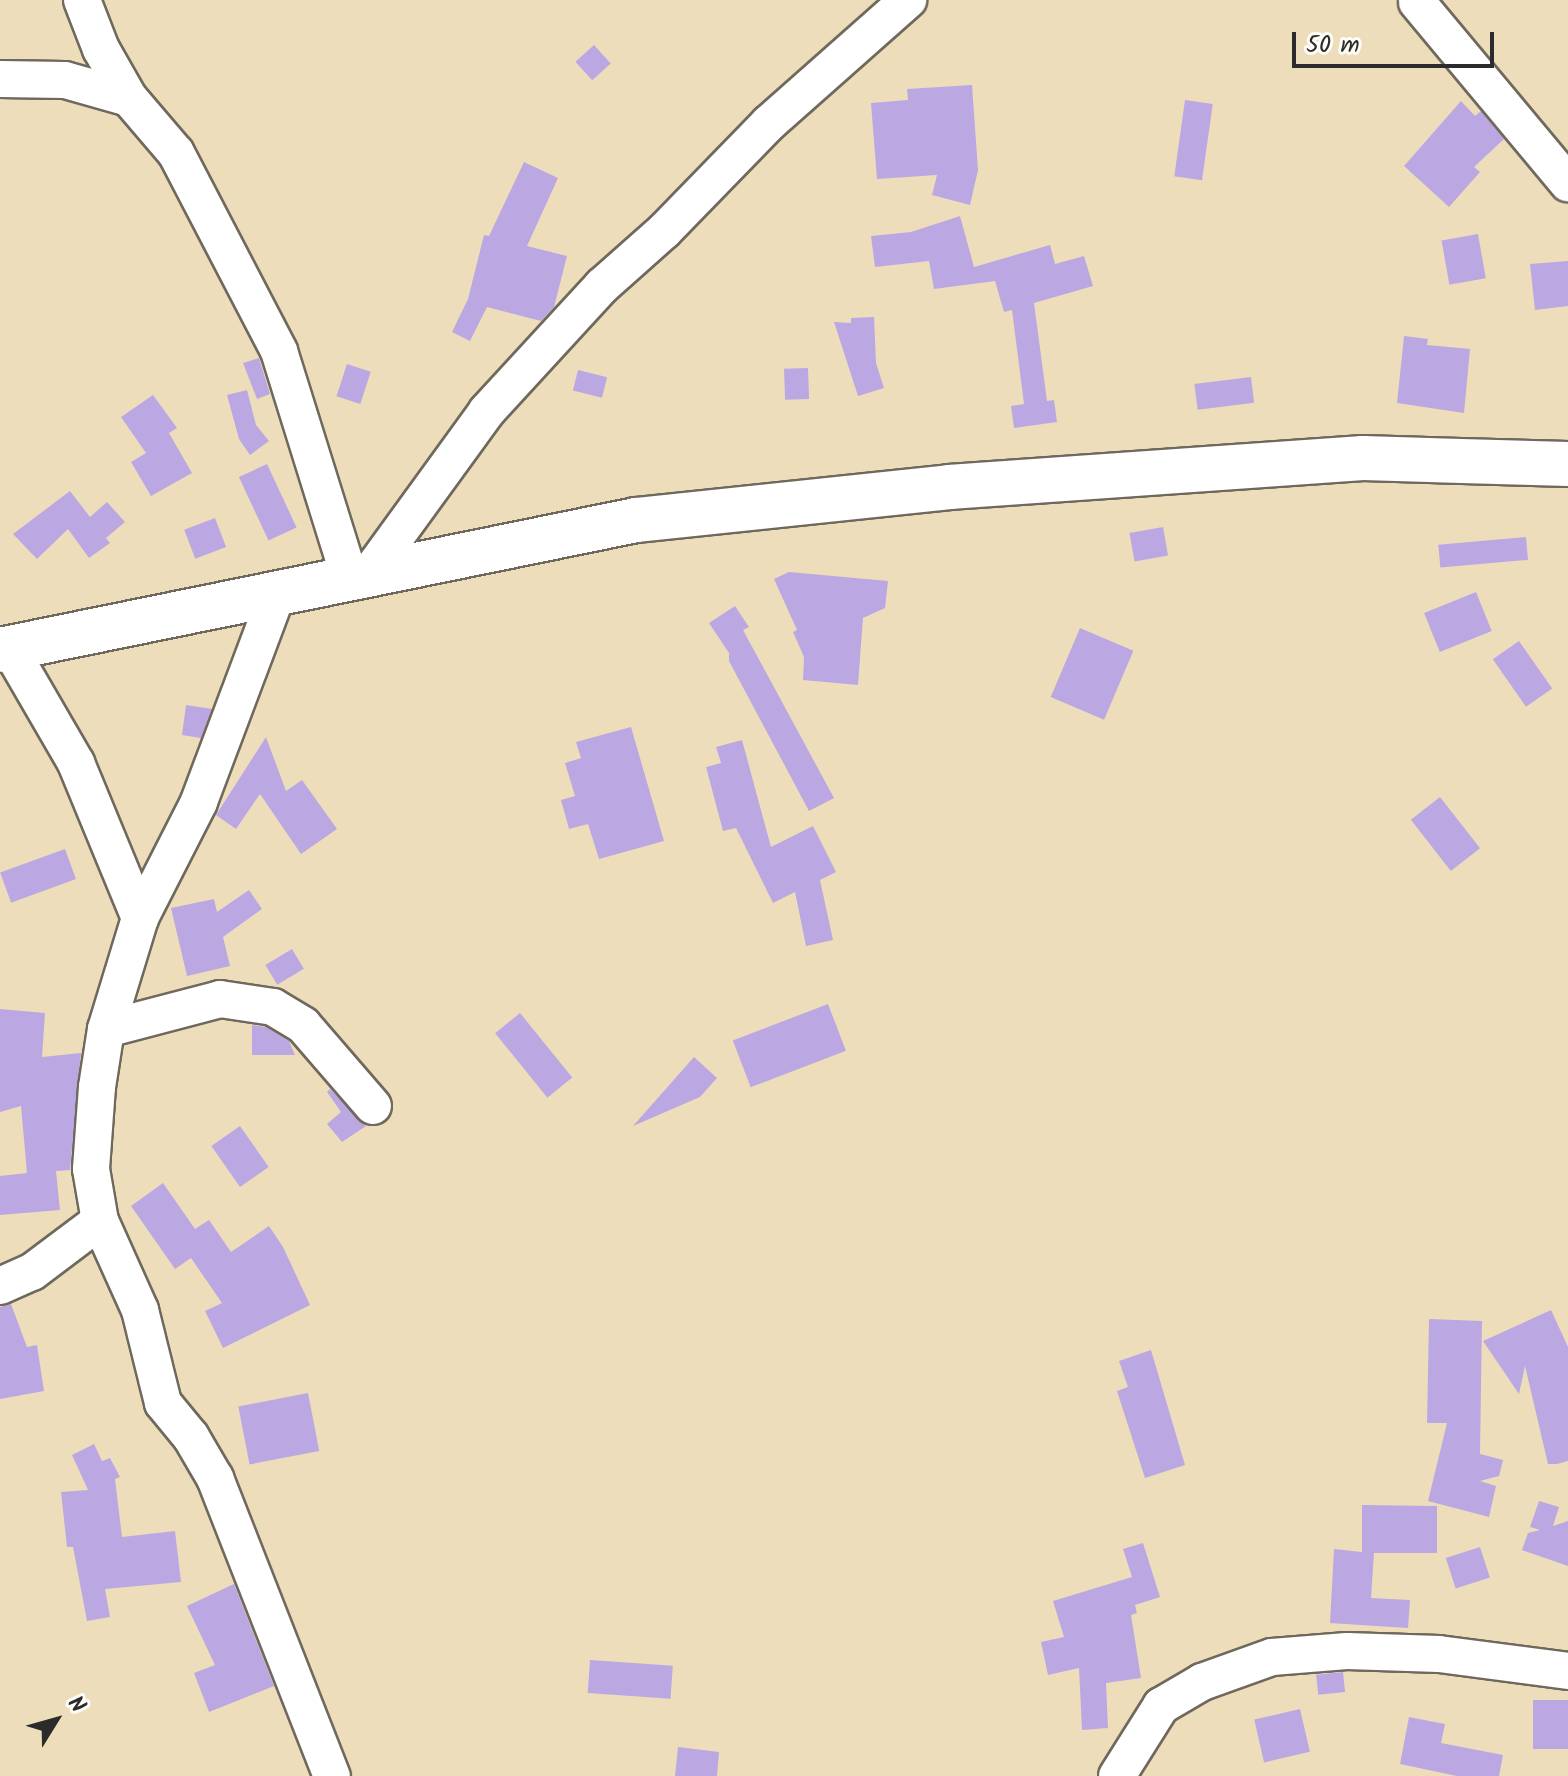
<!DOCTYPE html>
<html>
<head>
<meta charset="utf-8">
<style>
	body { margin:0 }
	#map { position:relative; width:1568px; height:1776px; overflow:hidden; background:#edddbb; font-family:Kalam,sans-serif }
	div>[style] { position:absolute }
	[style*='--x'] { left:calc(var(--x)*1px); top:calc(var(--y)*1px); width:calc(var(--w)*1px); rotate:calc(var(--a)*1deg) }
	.building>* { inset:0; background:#bba8e2; transform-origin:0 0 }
	.roads { filter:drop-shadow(2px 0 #6f695d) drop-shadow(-2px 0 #6f695d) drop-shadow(0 2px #6f695d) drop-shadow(0 -2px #6f695d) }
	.minor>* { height:36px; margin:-18px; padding:0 18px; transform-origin:18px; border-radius:18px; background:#fff }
	.major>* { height:44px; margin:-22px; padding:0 22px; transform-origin:22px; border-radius:22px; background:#fff }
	span { translate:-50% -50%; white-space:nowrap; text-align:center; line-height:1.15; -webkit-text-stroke:6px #fdfcf7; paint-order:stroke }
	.north { position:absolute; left:16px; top:1680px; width:80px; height:80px; -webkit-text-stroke:6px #fdfcf7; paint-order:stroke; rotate:53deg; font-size:22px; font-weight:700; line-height:32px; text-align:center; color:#2b2b2b }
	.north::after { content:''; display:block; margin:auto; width:28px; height:36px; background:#2b2b2b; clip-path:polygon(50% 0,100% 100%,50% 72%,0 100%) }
	.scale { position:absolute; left:1292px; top:32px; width:202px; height:36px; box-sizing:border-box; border:4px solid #2b2b2b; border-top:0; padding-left:10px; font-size:24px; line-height:28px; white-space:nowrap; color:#2b2b2b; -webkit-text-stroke:6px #fdfcf7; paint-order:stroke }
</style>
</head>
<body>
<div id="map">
	<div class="building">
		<i style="left:594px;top:45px;width:25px;height:25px;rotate:48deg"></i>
		<i style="clip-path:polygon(972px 85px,978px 170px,970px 205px,932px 195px,937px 175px,877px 179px,871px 103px,908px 100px,907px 89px)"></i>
		<i style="left:1185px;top:100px;width:28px;height:77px;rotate:8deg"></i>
		<i style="clip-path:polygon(1461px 101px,1475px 116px,1481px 111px,1504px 139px,1474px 167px,1480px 172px,1449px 207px,1404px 166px)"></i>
		<i style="clip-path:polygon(524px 162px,558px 178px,527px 246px,567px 256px,554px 307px,541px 321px,487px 307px,470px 341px,452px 332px,468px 299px,484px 235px,489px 236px)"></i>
		<i style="clip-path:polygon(960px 216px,974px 267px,1050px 245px,1055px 264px,1084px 256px,1093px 286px,1034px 303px,1047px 401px,1054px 400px,1057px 422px,1014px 428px,1011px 406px,1024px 404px,1012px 310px,1004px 312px,995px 281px,934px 289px,929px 261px,875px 267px,871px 236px,911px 232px)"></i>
		<i style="left:1478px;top:234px;width:45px;height:37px;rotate:80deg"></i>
		<i style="clip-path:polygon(1568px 261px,1568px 306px,1535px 310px,1530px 264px)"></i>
		<i style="clip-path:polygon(874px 317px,876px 363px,884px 388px,858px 396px,834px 322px,851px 323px,851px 318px)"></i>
		<i style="clip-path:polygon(1404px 336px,1428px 339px,1427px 345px,1470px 349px,1464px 413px,1397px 403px)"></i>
		<i style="clip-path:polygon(259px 358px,270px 394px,257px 399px,243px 363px)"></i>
		<i style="left:347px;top:364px;width:25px;height:34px;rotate:18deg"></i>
		<i style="left:808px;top:368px;width:31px;height:24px;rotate:88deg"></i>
		<i style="left:578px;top:370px;width:30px;height:21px;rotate:14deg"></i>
		<i style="left:1251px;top:377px;width:26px;height:57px;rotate:83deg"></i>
		<i style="clip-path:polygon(247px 390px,256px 425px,269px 441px,250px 455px,239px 439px,227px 395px)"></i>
		<i style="clip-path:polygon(153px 395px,177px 428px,169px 433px,192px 473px,151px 496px,131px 462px,146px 453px,121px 417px)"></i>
		<i style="left:267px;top:464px;width:70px;height:31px;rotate:65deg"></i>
		<i style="clip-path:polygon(70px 491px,90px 517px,107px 502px,125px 522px,106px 538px,110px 543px,89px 558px,68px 529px,37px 559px,13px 534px)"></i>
		<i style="left:215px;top:518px;width:31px;height:33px;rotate:69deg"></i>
		<i style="left:1163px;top:527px;width:29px;height:34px;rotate:80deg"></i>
		<i style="left:1526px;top:537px;width:23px;height:88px;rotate:85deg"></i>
		<i style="clip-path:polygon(789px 572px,888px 581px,885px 608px,863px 618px,858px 685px,803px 680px,804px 657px,793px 632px,797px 630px,774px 579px)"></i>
		<i style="left:1476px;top:592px;width:42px;height:56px;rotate:68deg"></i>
		<i style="clip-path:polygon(735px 606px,749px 627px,743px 630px,834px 798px,809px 811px,729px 661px,729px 653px,709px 623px)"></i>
		<i style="left:1080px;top:628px;width:58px;height:75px;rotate:23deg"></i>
		<i style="left:1519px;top:641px;width:58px;height:32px;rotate:55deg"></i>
		<i style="clip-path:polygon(186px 705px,212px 709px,201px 738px,182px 735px)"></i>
		<i style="clip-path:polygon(631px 727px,664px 841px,599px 859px,588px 824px,569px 829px,561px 800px,575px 796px,565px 763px,581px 758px,576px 742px)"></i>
		<i style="clip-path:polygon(266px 737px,286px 791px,302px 780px,337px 829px,301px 854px,260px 794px,236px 829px,216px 815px)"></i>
		<i style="clip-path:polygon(742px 740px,771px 847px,813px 826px,836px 872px,820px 880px,833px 940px,806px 946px,795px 892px,773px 903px,736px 828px,723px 831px,706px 767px,721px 763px,716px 747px)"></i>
		<i style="left:1440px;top:797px;width:65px;height:37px;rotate:52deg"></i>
		<i style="left:65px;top:849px;width:32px;height:69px;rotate:70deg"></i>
		<i style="clip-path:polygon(249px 890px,262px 909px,223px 937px,230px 966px,187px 976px,171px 908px,214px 899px,217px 912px)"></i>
		<i style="left:292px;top:949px;width:23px;height:31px;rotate:59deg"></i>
		<i style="left:828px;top:1004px;width:50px;height:102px;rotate:69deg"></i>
		<i style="clip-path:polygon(0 1009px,45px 1013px,42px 1057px,81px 1053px,70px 1170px,56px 1171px,60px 1210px,0 1215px,0 1176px,27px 1173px,21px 1106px,0 1112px)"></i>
		<i style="left:520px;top:1013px;width:83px;height:32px;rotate:51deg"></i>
		<i style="clip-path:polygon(252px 1025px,266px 1027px,289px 1041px,295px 1055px,252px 1055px)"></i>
		<i style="clip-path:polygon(694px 1057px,717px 1078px,700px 1097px,633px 1126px)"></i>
		<i style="clip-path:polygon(330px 1089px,366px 1126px,342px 1142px,327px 1124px,341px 1112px,327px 1092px)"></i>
		<i style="left:240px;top:1126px;width:50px;height:35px;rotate:55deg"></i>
		<i style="clip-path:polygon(163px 1183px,195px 1229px,209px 1220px,231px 1252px,269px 1226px,283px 1247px,310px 1305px,223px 1348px,205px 1311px,222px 1303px,191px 1258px,175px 1269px,131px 1206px)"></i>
		<i style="clip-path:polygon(11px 1304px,27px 1347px,37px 1345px,44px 1391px,0 1399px,0 1307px)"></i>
		<i style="clip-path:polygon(1551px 1310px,1568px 1347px,1568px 1461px,1557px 1464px,1548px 1464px,1525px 1366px,1519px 1394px,1483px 1341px)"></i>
		<i style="clip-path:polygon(1429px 1319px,1482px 1321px,1480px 1454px,1503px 1460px,1499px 1476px,1480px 1481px,1496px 1486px,1489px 1517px,1428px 1501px,1447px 1423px,1427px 1423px)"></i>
		<i style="clip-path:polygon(1151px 1350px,1185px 1465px,1145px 1478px,1117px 1391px,1128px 1387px,1119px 1361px)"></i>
		<i style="left:308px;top:1393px;width:59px;height:71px;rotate:79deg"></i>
		<i style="clip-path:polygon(94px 1444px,102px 1461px,110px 1458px,120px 1477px,115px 1479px,122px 1537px,175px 1531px,181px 1582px,105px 1589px,110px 1617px,87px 1621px,73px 1547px,67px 1547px,61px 1492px,88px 1490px,72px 1455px)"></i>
		<i style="clip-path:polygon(1539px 1501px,1559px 1507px,1553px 1526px,1568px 1521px,1568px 1566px,1522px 1550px,1528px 1533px,1540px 1530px,1530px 1527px)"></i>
		<i style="clip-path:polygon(1362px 1505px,1437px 1506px,1437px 1553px,1374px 1553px,1371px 1598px,1410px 1600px,1408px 1628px,1330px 1623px,1334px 1549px,1362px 1552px)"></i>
		<i style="clip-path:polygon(1143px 1543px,1160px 1597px,1135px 1605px,1137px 1613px,1131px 1615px,1141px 1678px,1106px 1683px,1108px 1728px,1082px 1730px,1079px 1668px,1048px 1675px,1041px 1642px,1064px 1637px,1053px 1601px,1132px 1577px,1123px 1549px)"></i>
		<i style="left:1480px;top:1547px;width:32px;height:36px;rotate:72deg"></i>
		<i style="clip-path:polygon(234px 1584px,274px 1686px,209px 1712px,194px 1673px,215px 1665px,187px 1606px)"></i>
		<i style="left:590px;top:1660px;width:83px;height:33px;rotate:4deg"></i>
		<i style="left:1343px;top:1672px;width:20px;height:27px;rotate:84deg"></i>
		<i style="left:1533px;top:1700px;width:35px;height:49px"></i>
		<i style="left:1300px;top:1709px;width:44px;height:47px;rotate:77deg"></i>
		<i style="clip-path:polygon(1409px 1717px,1445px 1724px,1441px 1743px,1503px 1755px,1499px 1776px,1457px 1776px,1400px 1764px)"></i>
		<i style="clip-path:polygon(678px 1747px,719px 1752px,717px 1776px,675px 1776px)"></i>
	</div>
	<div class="roads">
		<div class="minor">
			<i style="--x:82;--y:0;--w:53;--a:68.8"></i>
			<i style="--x:101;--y:49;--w:56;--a:60.3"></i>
			<i style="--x:129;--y:98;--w:72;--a:49.5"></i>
			<i style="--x:176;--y:153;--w:223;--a:62.5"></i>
			<i style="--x:279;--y:351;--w:239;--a:72.7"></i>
			<i style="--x:1417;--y:2;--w:236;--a:50.2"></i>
			<i style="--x:0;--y:79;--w:65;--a:0.9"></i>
			<i style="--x:65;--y:80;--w:66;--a:15.7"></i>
			<i style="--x:368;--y:575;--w:203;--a:-54"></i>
			<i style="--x:487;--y:411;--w:170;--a:-47.4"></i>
			<i style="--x:602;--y:286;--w:83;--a:-41.6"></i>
			<i style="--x:664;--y:231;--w:151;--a:-45.8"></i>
			<i style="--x:769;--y:123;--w:186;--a:-41.5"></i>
			<i style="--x:277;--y:594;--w:222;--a:110.6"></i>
			<i style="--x:199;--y:802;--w:130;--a:117"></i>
			<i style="--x:140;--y:918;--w:116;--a:107"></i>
			<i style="--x:106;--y:1029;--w:59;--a:98.8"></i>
			<i style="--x:97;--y:1087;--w:82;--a:94.2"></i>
			<i style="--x:91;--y:1169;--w:53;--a:80.2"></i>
			<i style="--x:100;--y:1221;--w:98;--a:65.8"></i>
			<i style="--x:140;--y:1310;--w:96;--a:76.1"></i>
			<i style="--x:163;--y:1403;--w:44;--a:50.5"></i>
			<i style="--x:191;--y:1437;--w:48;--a:59.7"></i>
			<i style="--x:215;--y:1478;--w:320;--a:68.6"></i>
			<i style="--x:10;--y:649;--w:132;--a:59.9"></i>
			<i style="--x:76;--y:763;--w:168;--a:67.6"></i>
			<i style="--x:106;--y:1029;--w:118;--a:-14.7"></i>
			<i style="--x:220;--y:999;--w:54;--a:8.6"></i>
			<i style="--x:273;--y:1007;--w:35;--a:31"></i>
			<i style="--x:303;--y:1025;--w:107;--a:49.2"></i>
			<i style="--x:0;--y:1286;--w:35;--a:-24"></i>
			<i style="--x:32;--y:1272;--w:85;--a:-36.9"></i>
			<i style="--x:1117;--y:1776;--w:83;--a:-57.8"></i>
			<i style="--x:1161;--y:1706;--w:48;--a:-30.3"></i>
			<i style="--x:1202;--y:1682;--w:74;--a:-19.7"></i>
			<i style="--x:1272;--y:1657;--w:75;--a:-4.6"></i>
			<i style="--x:1347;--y:1651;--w:92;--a:1.9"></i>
			<i style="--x:1439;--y:1654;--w:130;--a:7.5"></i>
		</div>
		<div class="major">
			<i style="--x:0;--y:650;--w:649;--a:-11.55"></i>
			<i style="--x:636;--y:520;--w:315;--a:-6"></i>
			<i style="--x:949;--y:487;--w:415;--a:-4"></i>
			<i style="--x:1363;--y:458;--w:205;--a:1.7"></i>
		</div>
	</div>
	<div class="north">N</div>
	<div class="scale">50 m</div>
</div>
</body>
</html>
